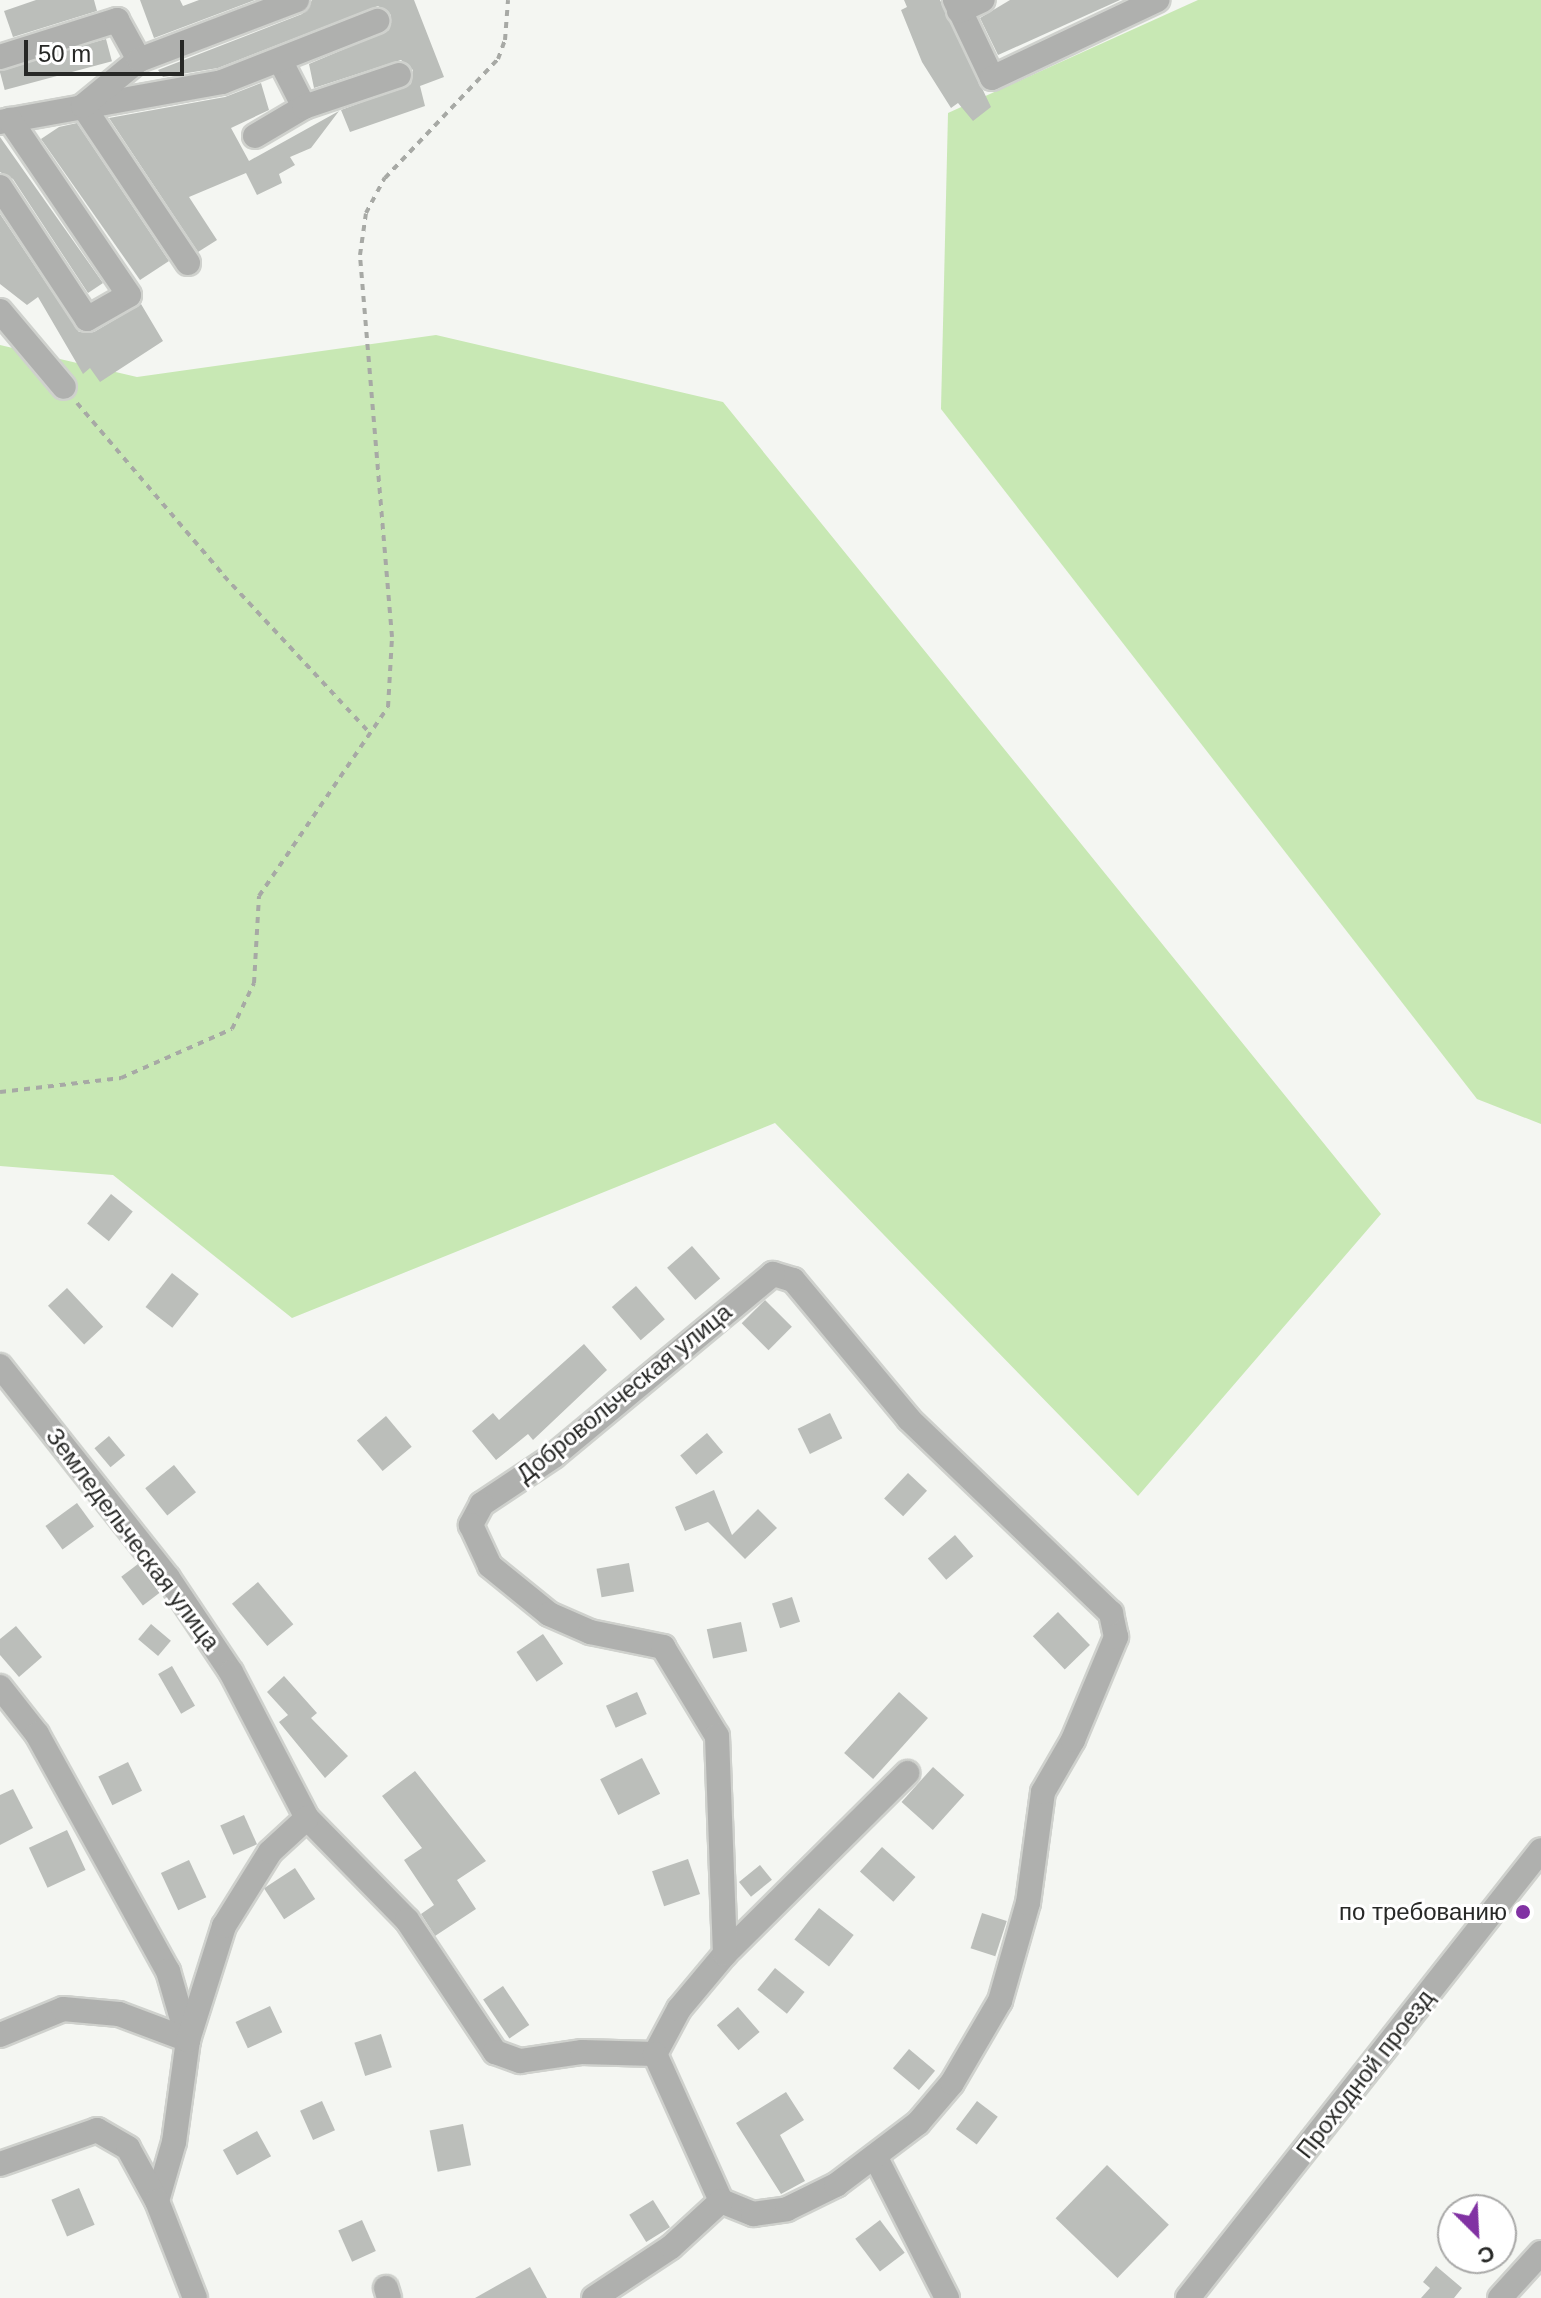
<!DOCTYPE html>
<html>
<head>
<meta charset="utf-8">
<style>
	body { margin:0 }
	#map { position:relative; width:1541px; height:2298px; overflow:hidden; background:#f4f6f2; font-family:Helvetica,sans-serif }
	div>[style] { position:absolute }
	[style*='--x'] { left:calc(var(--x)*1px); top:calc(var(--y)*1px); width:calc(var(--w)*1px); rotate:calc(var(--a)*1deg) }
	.green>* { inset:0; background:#c8e8b4 }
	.building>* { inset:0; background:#bbbeba; transform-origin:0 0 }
	.path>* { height:4px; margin-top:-2px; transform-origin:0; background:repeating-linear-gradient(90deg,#a7a9a5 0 6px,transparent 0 12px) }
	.roads { filter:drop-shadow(2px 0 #cfd1cd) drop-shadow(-2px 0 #cfd1cd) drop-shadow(0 2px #cfd1cd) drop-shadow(0 -2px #cfd1cd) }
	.minor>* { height:24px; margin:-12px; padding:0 12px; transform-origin:12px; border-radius:12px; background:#afb0ae }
	.dots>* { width:22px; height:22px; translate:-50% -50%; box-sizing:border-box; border:4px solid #fff; border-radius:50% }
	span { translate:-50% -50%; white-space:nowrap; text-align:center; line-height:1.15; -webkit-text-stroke:6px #fff; paint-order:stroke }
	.street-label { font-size:24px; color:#272826 }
	.poi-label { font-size:24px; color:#272826 }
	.right { translate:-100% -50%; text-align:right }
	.north { position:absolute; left:1437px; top:2194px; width:80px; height:80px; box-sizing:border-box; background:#fff; border:2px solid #a9a9a8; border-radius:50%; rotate:156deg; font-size:22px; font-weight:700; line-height:32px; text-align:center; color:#272826 }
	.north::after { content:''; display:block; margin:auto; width:28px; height:36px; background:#8132a3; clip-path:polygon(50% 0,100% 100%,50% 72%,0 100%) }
	.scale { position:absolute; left:24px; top:40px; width:160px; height:36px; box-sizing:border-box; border:4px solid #272826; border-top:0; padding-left:10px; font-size:24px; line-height:28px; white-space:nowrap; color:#272826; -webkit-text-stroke:6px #fff; paint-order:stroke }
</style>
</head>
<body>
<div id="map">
	<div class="green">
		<i style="clip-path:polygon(1198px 0,1541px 0,1541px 1124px,1477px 1099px,941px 409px,948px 113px)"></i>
		<i style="clip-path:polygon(436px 335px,723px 402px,1381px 1214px,1138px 1496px,775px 1123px,292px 1318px,113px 1175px,0 1166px,0 345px,137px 377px)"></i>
	</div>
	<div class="building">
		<i style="clip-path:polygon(36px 0,94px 0,97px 11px,13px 37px,4px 11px)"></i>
		<i style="clip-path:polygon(140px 0,180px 0,183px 6px,199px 0,255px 0,154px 38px)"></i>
		<i style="clip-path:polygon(312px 0,414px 0,444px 77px,420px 86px,425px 106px,350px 132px,341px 110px,411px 84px,413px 70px,401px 60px,314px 88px,309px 64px,389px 30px,391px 15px,378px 6px,218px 68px,163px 77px,158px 70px,302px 14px)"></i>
		<i style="clip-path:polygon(904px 0,940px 0,991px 107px,973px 121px,958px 103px,951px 108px,922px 62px,901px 10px,907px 7px)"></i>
		<i style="clip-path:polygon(1010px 0,1120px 0,998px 55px,980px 18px)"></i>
		<i style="left:106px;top:39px;width:23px;height:111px;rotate:75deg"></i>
		<i style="clip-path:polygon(261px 83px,269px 110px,231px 128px,249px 161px,339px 111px,311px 148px,290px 157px,295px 165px,279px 174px,282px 183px,257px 195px,246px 173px,189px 197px,217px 240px,198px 252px,109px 118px,225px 97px)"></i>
		<i style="clip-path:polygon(77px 123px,169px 261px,140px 280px,41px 139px,59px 127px)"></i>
		<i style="clip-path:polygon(0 137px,103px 283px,88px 293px,13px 179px,0 172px)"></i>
		<i style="clip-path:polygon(0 214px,79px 332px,94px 332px,141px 304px,163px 341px,100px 382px,90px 368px,83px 374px,38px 297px,27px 305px,0 284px)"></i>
		<i style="left:111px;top:1194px;width:28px;height:38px;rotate:39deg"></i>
		<i style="left:692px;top:1246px;width:43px;height:33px;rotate:49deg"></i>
		<i style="left:172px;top:1273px;width:34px;height:43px;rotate:38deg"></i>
		<i style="left:636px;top:1286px;width:44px;height:32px;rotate:49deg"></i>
		<i style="left:67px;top:1288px;width:53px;height:26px;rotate:47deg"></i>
		<i style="left:765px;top:1300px;width:38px;height:33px;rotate:45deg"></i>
		<i style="clip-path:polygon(584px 1344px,607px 1370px,533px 1440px,528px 1434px,496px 1460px,472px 1431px,493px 1413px,499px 1420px)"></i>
		<i style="left:830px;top:1413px;width:28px;height:36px;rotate:64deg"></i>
		<i style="left:386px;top:1416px;width:40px;height:38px;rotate:50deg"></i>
		<i style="left:707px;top:1433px;width:25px;height:35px;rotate:50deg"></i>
		<i style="left:109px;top:1436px;width:25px;height:19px;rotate:50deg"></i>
		<i style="left:174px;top:1465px;width:35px;height:37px;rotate:51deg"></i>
		<i style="left:908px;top:1473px;width:26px;height:35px;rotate:43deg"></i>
		<i style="clip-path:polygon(714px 1490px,732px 1535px,758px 1509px,777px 1528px,745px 1559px,708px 1522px,685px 1531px,675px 1507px)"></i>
		<i style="left:77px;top:1503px;width:29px;height:39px;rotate:54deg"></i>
		<i style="left:955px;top:1535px;width:28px;height:36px;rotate:49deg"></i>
		<i style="left:629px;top:1563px;width:29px;height:33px;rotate:80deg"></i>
		<i style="left:138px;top:1564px;width:36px;height:21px;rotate:53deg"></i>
		<i style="left:258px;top:1582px;width:55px;height:34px;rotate:50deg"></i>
		<i style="left:792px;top:1597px;width:26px;height:21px;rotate:72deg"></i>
		<i style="left:1058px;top:1612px;width:46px;height:35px;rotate:46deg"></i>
		<i style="left:741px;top:1622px;width:30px;height:35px;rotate:78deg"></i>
		<i style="left:151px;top:1624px;width:26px;height:20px;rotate:40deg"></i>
		<i style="clip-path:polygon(16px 1626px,42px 1657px,19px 1677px,0 1655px,0 1639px)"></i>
		<i style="left:543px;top:1634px;width:36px;height:32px;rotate:56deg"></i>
		<i style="left:172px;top:1666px;width:46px;height:16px;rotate:60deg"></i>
		<i style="clip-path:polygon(284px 1676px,317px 1713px,311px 1718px,348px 1756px,325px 1778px,279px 1722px,288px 1715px,267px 1692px)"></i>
		<i style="left:637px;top:1692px;width:24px;height:34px;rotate:66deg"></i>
		<i style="left:899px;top:1692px;width:39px;height:82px;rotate:42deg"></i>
		<i style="left:642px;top:1758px;width:40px;height:47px;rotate:63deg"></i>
		<i style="left:128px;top:1762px;width:32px;height:33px;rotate:64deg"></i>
		<i style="left:933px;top:1767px;width:42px;height:47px;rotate:42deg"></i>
		<i style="clip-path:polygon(415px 1771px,486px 1861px,457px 1880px,476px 1909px,435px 1936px,421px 1914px,434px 1905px,404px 1860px,422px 1848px,382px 1796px)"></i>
		<i style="clip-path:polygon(13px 1789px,33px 1828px,0 1845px,0 1795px)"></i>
		<i style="left:244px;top:1815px;width:32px;height:26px;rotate:66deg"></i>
		<i style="left:67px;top:1830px;width:44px;height:42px;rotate:65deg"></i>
		<i style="left:882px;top:1847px;width:45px;height:33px;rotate:42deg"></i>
		<i style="left:688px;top:1859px;width:37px;height:38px;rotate:71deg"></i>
		<i style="left:189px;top:1860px;width:41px;height:31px;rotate:65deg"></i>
		<i style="left:760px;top:1865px;width:19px;height:27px;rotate:51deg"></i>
		<i style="left:295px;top:1868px;width:37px;height:37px;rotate:57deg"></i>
		<i style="left:819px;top:1908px;width:44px;height:40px;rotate:38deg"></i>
		<i style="left:982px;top:1913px;width:26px;height:37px;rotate:18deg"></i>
		<i style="left:775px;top:1968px;width:38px;height:28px;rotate:39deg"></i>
		<i style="left:503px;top:1986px;width:47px;height:24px;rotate:56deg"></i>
		<i style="left:270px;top:2006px;width:29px;height:38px;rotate:65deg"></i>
		<i style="left:738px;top:2007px;width:33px;height:28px;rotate:49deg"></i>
		<i style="left:381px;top:2034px;width:35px;height:28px;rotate:72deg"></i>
		<i style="left:909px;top:2049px;width:34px;height:25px;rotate:40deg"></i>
		<i style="clip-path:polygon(786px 2092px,804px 2120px,780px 2135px,805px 2181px,781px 2194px,736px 2123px)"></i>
		<i style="left:322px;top:2101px;width:32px;height:24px;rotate:66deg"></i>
		<i style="left:977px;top:2101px;width:26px;height:35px;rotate:37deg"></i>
		<i style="left:463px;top:2124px;width:42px;height:34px;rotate:79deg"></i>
		<i style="left:257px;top:2131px;width:29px;height:39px;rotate:61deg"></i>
		<i style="left:1107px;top:2165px;width:86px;height:74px;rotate:44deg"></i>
		<i style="left:79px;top:2188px;width:40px;height:30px;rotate:67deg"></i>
		<i style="left:653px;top:2200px;width:32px;height:28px;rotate:58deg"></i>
		<i style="left:362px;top:2220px;width:34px;height:26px;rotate:66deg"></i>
		<i style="left:880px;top:2220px;width:41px;height:31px;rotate:53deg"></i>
		<i style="clip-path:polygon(1436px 2266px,1462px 2288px,1454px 2298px,1421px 2298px,1430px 2288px,1423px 2282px)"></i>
		<i style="clip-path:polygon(530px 2267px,547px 2298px,475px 2298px)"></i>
	</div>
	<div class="path">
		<i style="--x:77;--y:403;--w:227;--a:49.6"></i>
		<i style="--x:224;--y:576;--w:214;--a:47.1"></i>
		<i style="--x:0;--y:1092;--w:122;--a:-6.6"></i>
		<i style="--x:121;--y:1078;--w:121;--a:-23.8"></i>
		<i style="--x:232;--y:1029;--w:51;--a:-64.4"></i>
		<i style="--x:254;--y:983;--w:87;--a:-86.7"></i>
		<i style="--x:259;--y:896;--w:229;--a:-55.7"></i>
		<i style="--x:388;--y:707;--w:70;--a:-86.7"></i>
		<i style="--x:392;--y:637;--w:383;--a:-94.8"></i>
		<i style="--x:360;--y:255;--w:42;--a:-81.9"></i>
		<i style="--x:366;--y:213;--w:40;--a:-62"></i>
		<i style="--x:385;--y:178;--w:164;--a:-46.5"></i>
		<i style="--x:498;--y:59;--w:20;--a:-70"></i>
		<i style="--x:505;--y:40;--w:40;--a:-85.7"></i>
	</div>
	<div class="roads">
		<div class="minor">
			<i style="--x:955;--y:0;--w:86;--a:64.6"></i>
			<i style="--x:992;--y:78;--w:183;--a:-25.3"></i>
			<i style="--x:959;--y:11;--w:26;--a:-25"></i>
			<i style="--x:0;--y:57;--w:123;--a:-17.5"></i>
			<i style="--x:117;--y:20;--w:46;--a:61.2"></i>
			<i style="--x:280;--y:60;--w:53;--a:62.9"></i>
			<i style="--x:0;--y:122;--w:226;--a:-10.2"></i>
			<i style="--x:222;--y:82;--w:167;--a:-21.5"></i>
			<i style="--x:255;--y:136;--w:57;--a:-30.6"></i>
			<i style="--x:304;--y:107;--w:100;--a:-18.6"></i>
			<i style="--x:0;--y:187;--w:158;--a:56.6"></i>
			<i style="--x:87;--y:319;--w:48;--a:-29.7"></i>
			<i style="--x:129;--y:295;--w:212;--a:-124.2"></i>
			<i style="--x:188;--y:263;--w:189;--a:-123.8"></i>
			<i style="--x:83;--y:106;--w:72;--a:-39.4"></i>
			<i style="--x:139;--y:60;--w:169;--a:-20.8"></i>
			<i style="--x:0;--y:311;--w:99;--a:49.9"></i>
			<i style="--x:0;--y:1366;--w:270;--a:51.6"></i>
			<i style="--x:168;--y:1578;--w:113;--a:56.2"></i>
			<i style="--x:231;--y:1672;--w:165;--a:62.5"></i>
			<i style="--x:307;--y:1818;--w:143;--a:45.6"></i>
			<i style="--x:407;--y:1920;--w:159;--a:56.3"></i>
			<i style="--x:495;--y:2052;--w:27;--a:20"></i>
			<i style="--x:520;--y:2061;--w:63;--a:-8.3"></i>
			<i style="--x:582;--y:2052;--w:73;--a:1.6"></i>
			<i style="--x:0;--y:1687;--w:60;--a:51.8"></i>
			<i style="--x:37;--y:1734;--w:271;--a:61.1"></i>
			<i style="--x:168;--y:1971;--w:72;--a:73.8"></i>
			<i style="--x:188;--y:2040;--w:103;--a:97.8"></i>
			<i style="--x:174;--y:2142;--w:61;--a:106.1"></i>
			<i style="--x:0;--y:2035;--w:68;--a:-22.4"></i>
			<i style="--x:63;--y:2009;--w:56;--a:5.1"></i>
			<i style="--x:119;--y:2014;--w:74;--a:20.6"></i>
			<i style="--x:188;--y:2040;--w:120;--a:-72.5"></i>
			<i style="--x:224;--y:1926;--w:87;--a:-58.1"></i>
			<i style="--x:270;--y:1852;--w:50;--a:-42.6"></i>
			<i style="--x:655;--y:2054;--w:51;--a:-61.9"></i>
			<i style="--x:679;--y:2009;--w:72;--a:-50.1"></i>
			<i style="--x:725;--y:1954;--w:257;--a:-44.8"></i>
			<i style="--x:655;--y:2054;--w:161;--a:65.8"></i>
			<i style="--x:876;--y:2158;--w:157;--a:63.1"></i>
			<i style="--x:0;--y:2164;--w:103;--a:-19.3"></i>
			<i style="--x:97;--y:2130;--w:36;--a:30"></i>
			<i style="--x:128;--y:2148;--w:60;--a:61.3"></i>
			<i style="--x:157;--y:2201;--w:104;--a:68.6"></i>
			<i style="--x:721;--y:2201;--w:35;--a:22"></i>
			<i style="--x:753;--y:2214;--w:34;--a:-8"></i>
			<i style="--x:787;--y:2209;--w:55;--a:-26.1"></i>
			<i style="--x:836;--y:2185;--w:103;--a:-37.1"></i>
			<i style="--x:918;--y:2123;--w:52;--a:-49.6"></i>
			<i style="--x:952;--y:2083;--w:95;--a:-59.7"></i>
			<i style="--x:1000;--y:2001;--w:102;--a:-74.1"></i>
			<i style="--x:1028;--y:1903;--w:112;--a:-82.3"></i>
			<i style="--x:1043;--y:1792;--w:60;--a:-60"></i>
			<i style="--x:1073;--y:1740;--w:112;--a:-67.3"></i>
			<i style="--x:1116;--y:1637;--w:25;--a:-102"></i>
			<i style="--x:1111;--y:1613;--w:280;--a:-136.2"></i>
			<i style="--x:909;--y:1419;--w:181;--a:-129.8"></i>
			<i style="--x:793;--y:1280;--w:21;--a:-163"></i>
			<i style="--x:773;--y:1274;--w:285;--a:140.3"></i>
			<i style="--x:554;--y:1456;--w:87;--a:146.3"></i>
			<i style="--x:482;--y:1504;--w:24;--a:118"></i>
			<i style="--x:471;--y:1525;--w:45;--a:65.1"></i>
			<i style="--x:490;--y:1566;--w:76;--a:39.1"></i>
			<i style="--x:549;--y:1614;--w:45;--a:23.7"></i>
			<i style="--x:590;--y:1632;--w:75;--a:11.6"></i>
			<i style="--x:663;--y:1647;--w:104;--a:58.8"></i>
			<i style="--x:717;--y:1736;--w:218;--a:87.9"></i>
			<i style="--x:386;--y:2288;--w:10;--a:73"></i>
			<i style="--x:594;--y:2298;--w:92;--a:-33.5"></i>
			<i style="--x:671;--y:2247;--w:68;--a:-42.6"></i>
			<i style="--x:1188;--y:2298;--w:570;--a:-51.76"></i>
			<i style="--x:1500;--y:2298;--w:61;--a:-47.7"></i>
		</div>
	</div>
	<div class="dots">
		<i style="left:1523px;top:1912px;background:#8132a3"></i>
	</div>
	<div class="street-label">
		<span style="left:624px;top:1393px;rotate:-39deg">Добровольческая улица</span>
		<span style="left:133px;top:1539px;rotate:53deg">Земледельческая улица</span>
		<span style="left:1365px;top:2074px;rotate:-52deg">Проходной проезд</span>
	</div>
	<div class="poi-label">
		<span class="right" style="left:1507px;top:1912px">по требованию</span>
	</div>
	<div class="north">С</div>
	<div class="scale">50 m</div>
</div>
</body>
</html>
